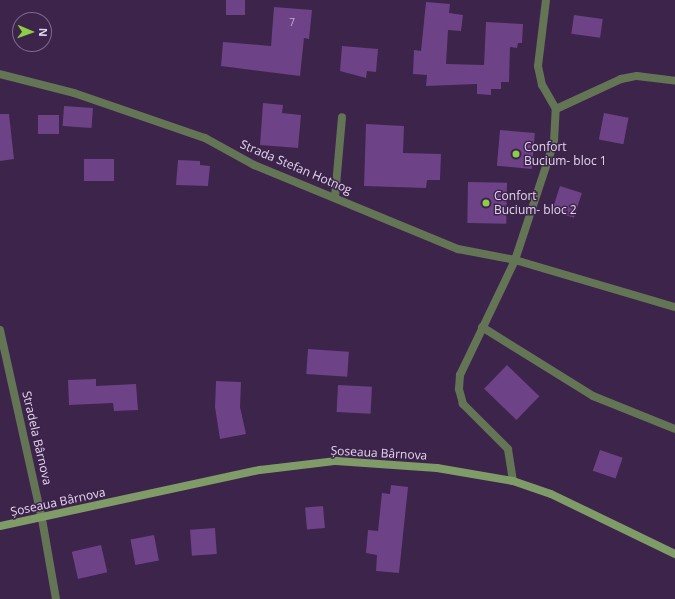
<!DOCTYPE html>
<html>
<head>
<meta charset="utf-8">
<style>
	body { margin:0 }
	#map { position:relative; width:675px; height:599px; overflow:hidden; background:#3c244a; font-family:"Open Sans",sans-serif }
	div>[style] { position:absolute }
	[style*='--x'] { left:calc(var(--x)*1px); top:calc(var(--y)*1px); width:calc(var(--w)*1px); rotate:calc(var(--a)*1deg) }
	.building>* { inset:0; background:#6d4287; transform-origin:0 0 }
	.minor>* { height:8px; margin:-4px; padding:0 4px; transform-origin:4px; border-radius:4px; background:#637555 }
	.secondary>* { height:8px; margin:-4px; padding:0 4px; transform-origin:4px; border-radius:4px; background:#7f9b67 }
	.dots>* { width:11px; height:11px; translate:-50% -50%; box-sizing:border-box; border:2px solid #3c244a; border-radius:50% }
	span { translate:-50% -50%; white-space:nowrap; text-align:center; line-height:1.15; -webkit-text-stroke:3px #3c244a; paint-order:stroke }
	.number-label { font-size:10px; color:#c6b0d4 }
	.number-label span { -webkit-text-stroke-width:0 }
	.poi-label { font-size:12px; color:#e4d5ee }
	.left { translate:0 -50%; text-align:left }
	.street-label { font-size:12px; color:#e4d5ee }
	.north { position:absolute; left:12px; top:12px; width:40px; height:40px; box-sizing:border-box; background:#3c244a; border:1px solid #7f6b8c; border-radius:50%; rotate:92deg; font-size:11px; font-weight:700; line-height:16px; text-align:center; color:#e4d5ee }
	.north::after { content:''; display:block; margin:auto; width:14px; height:18px; background:#8cce45; clip-path:polygon(50% 0,100% 100%,50% 72%,0 100%) }
</style>
</head>
<body>
<div id="map">
	<div class="building">
		<i style="left:226px;top:0;width:19px;height:15px"></i>
		<i style="clip-path:polygon(426px 2px,450px 4px,449px 13px,463px 15px,461px 31px,448px 30px,446px 64px,484px 65px,486px 22px,523px 24px,522px 43px,518px 43px,517px 48px,510px 47px,509px 82px,501px 82px,501px 89px,491px 89px,491px 95px,477px 94px,477px 84px,426px 86px,427px 75px,413px 74px,414px 50px,421px 51px)"></i>
		<i style="clip-path:polygon(274px 7px,312px 10px,309px 39px,304px 38px,300px 76px,221px 66px,223px 42px,271px 46px)"></i>
		<i style="left:574px;top:15px;width:29px;height:19px;rotate:8deg"></i>
		<i style="clip-path:polygon(342px 46px,378px 49px,376px 72px,367px 71px,366px 78px,340px 71px)"></i>
		<i style="clip-path:polygon(263px 103px,283px 105px,282px 113px,301px 115px,298px 148px,260px 145px)"></i>
		<i style="left:64px;top:106px;width:29px;height:20px;rotate:4deg"></i>
		<i style="left:604px;top:113px;width:25px;height:27px;rotate:11deg"></i>
		<i style="clip-path:polygon(0 114px,9px 114px,14px 159px,0 161px)"></i>
		<i style="left:38px;top:115px;width:21px;height:19px"></i>
		<i style="clip-path:polygon(366px 124px,404px 126px,403px 153px,441px 154px,440px 180px,427px 180px,426px 188px,364px 186px)"></i>
		<i style="left:500px;top:130px;width:35px;height:36px;rotate:5deg"></i>
		<i style="left:84px;top:159px;width:30px;height:22px"></i>
		<i style="clip-path:polygon(178px 160px,200px 161px,200px 165px,210px 166px,208px 186px,176px 185px)"></i>
		<i style="left:468px;top:182px;width:39px;height:41px;rotate:1deg"></i>
		<i style="left:560px;top:186px;width:23px;height:26px;rotate:18deg"></i>
		<i style="left:308px;top:349px;width:41px;height:25px;rotate:4deg"></i>
		<i style="left:507px;top:365px;width:45px;height:33px;rotate:44deg"></i>
		<i style="clip-path:polygon(96px 379px,96px 386px,136px 384px,138px 410px,114px 411px,113px 403px,69px 405px,68px 380px)"></i>
		<i style="clip-path:polygon(216px 381px,241px 382px,240px 407px,246px 434px,220px 439px,215px 407px)"></i>
		<i style="left:338px;top:385px;width:34px;height:27px;rotate:3deg"></i>
		<i style="left:600px;top:450px;width:24px;height:22px;rotate:19deg"></i>
		<i style="clip-path:polygon(391px 485px,408px 487px,399px 573px,376px 571px,377px 555px,366px 553px,368px 530px,378px 531px,382px 493px,390px 494px)"></i>
		<i style="left:323px;top:506px;width:22px;height:18px;rotate:85deg"></i>
		<i style="left:215px;top:528px;width:26px;height:25px;rotate:86deg"></i>
		<i style="left:154px;top:535px;width:26px;height:24px;rotate:79deg"></i>
		<i style="left:101px;top:545px;width:28px;height:30px;rotate:77deg"></i>
	</div>
	<div class="minor">
		<i style="--x:0;--y:74;--w:76;--a:14.4"></i>
		<i style="--x:74;--y:93;--w:139;--a:19"></i>
		<i style="--x:205;--y:138;--w:56;--a:28.9"></i>
		<i style="--x:254;--y:165;--w:221;--a:22.4"></i>
		<i style="--x:458;--y:249;--w:58;--a:10.9"></i>
		<i style="--x:515;--y:260;--w:167;--a:16.4"></i>
		<i style="--x:556;--y:109;--w:72;--a:-24.8"></i>
		<i style="--x:621;--y:79;--w:16;--a:-11"></i>
		<i style="--x:637;--y:76;--w:38;--a:7"></i>
		<i style="--x:335;--y:197;--w:80;--a:-85"></i>
		<i style="--x:482;--y:327;--w:131;--a:31.9"></i>
		<i style="--x:593;--y:396;--w:88;--a:21.9"></i>
		<i style="--x:0;--y:330;--w:194;--a:77.5"></i>
		<i style="--x:42;--y:519;--w:81;--a:80.1"></i>
		<i style="--x:513;--y:481;--w:32;--a:-99"></i>
		<i style="--x:508;--y:449;--w:64;--a:-135"></i>
		<i style="--x:463;--y:404;--w:16;--a:-105"></i>
		<i style="--x:459;--y:389;--w:14;--a:-86"></i>
		<i style="--x:460;--y:375;--w:127;--a:-64.4"></i>
		<i style="--x:515;--y:260;--w:124;--a:-71.7"></i>
		<i style="--x:554;--y:142;--w:33;--a:-87"></i>
		<i style="--x:556;--y:109;--w:28;--a:-120"></i>
		<i style="--x:542;--y:85;--w:19;--a:-102"></i>
		<i style="--x:538;--y:66;--w:66;--a:-83.1"></i>
	</div>
	<div class="secondary">
		<i style="--x:0;--y:526;--w:266;--a:-12.2"></i>
		<i style="--x:260;--y:470;--w:77;--a:-6.8"></i>
		<i style="--x:336;--y:461;--w:101;--a:4"></i>
		<i style="--x:437;--y:468;--w:77;--a:9.7"></i>
		<i style="--x:513;--y:481;--w:40;--a:18.9"></i>
		<i style="--x:551;--y:494;--w:138;--a:25.8"></i>
	</div>
	<div class="dots">
		<i style="left:516px;top:154px;background:#8cce45"></i>
		<i style="left:486px;top:203px;background:#8cce45"></i>
	</div>
	<div class="number-label">
		<span style="left:292px;top:23px">7</span>
	</div>
	<div class="poi-label">
		<span class="left" style="left:524px;top:154px">Confort<br>Bucium- bloc 1</span>
		<span class="left" style="left:494px;top:203px">Confort<br>Bucium- bloc 2</span>
	</div>
	<div class="street-label">
		<span style="left:296px;top:167px;rotate:23deg">Strada Stefan Hotnog</span>
		<span style="left:37px;top:438px;rotate:77deg">Stradela Bârnova</span>
		<span style="left:379px;top:453px;rotate:3deg">Șoseaua Bârnova</span>
		<span style="left:58px;top:502px;rotate:-12deg">Șoseaua Bârnova</span>
	</div>
	<div class="north">N</div>
</div>
</body>
</html>
